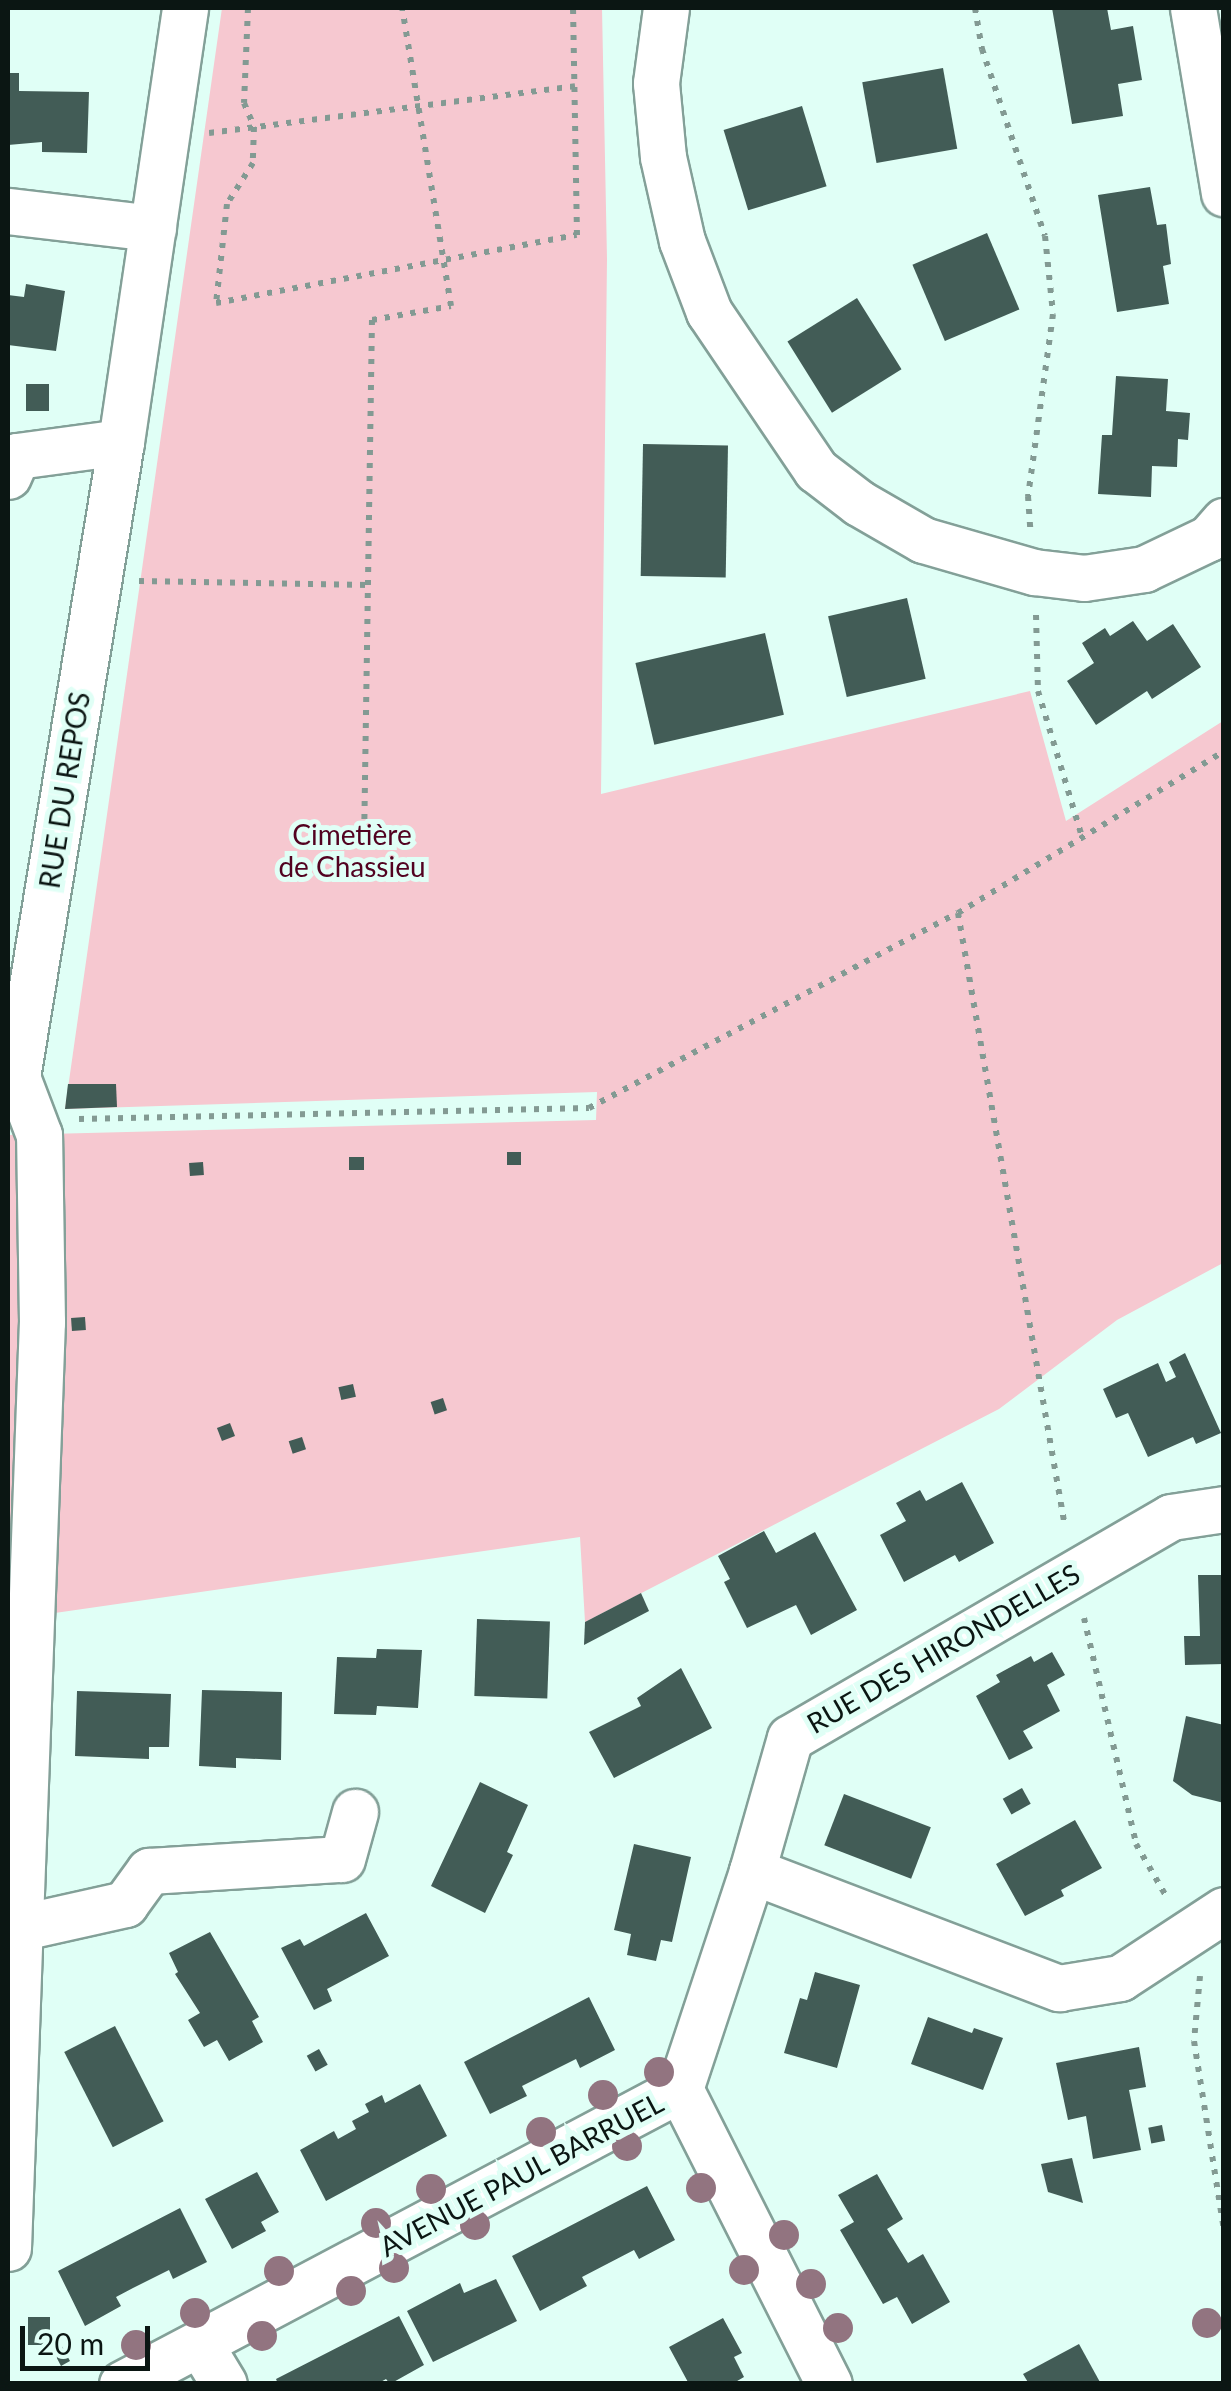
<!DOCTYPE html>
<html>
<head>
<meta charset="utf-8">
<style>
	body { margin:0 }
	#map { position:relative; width:1231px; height:2391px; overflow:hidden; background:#e0fff6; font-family:Lato,sans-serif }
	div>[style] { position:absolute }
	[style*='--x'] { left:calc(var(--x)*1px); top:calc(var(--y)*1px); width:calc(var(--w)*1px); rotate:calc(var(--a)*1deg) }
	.green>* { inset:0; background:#f6c8d0 }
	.building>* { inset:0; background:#425c56; transform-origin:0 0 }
	.path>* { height:6px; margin-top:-3px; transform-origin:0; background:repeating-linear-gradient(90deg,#839a93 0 5px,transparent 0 13px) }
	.roads { filter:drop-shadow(2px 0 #83a098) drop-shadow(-2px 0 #83a098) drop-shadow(0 2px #83a098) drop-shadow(0 -2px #83a098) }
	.minor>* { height:45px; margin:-22.5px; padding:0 22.5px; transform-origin:22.5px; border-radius:22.5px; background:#fff }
	.trees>* { width:30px; height:30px; margin:-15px; border-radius:50%; background:#927480 }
	span { translate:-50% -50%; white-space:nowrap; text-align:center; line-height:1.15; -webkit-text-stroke:10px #e0fff6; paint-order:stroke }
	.street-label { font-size:28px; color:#0b1613 }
	.park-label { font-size:28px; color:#520220 }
	.frame { position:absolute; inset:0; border:10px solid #0b1613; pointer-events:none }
	.scale { position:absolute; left:20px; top:2326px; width:130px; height:45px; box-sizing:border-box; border:5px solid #0b1613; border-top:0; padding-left:12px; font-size:30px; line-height:35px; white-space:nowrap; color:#0b1613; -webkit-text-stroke:8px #e0fff6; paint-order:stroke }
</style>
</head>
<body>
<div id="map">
	<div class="green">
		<i style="clip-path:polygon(222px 8px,602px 8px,607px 259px,601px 794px,1030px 691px,1066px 821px,1223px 721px,1223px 1263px,1117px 1320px,999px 1409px,585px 1622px,580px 1537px,41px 1615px,8px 1616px,8px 1135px,596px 1120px,597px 1092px,65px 1109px)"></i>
	</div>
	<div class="building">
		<i style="clip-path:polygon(1052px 8px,1107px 8px,1111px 30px,1133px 26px,1142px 80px,1118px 84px,1123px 116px,1072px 124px)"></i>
		<i style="left:943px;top:68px;width:82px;height:82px;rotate:80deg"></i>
		<i style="clip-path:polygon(8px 73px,19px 73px,19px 91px,89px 92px,87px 153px,42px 152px,42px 142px,8px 145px)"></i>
		<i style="left:802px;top:106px;width:84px;height:82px;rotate:73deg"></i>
		<i style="clip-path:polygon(1150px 187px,1157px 225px,1166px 224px,1171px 264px,1163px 266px,1169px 304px,1117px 312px,1098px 195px)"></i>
		<i style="left:987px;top:233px;width:83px;height:81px;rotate:67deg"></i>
		<i style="clip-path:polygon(26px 284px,65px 291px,56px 351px,8px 345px,8px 295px,24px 297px)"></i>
		<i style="left:857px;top:298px;width:84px;height:82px;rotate:58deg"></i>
		<i style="clip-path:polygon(1116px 376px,1168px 379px,1166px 411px,1190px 413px,1188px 440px,1178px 439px,1177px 467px,1152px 466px,1151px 497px,1098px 494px,1102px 435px,1112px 435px)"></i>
		<i style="left:26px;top:384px;width:23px;height:27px"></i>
		<i style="left:643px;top:444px;width:85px;height:132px;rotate:1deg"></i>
		<i style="left:907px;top:598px;width:83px;height:81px;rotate:77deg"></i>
		<i style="clip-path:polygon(1133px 621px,1147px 641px,1173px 624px,1201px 667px,1152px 699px,1147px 691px,1096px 725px,1067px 681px,1094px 663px,1082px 643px,1105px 628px,1110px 636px)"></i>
		<i style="left:765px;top:633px;width:84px;height:133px;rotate:77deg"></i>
		<i style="clip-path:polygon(68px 1084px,116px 1084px,117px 1107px,65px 1109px)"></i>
		<i style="left:507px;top:1152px;width:14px;height:13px"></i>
		<i style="left:349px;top:1157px;width:15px;height:13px"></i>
		<i style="left:203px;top:1162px;width:13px;height:14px;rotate:86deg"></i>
		<i style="left:85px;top:1317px;width:13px;height:14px;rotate:86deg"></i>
		<i style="clip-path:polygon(1185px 1353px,1221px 1433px,1196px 1444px,1193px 1437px,1148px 1457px,1128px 1413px,1116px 1418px,1103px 1389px,1158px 1363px,1166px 1382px,1176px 1377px,1169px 1362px)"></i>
		<i style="left:353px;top:1384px;width:13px;height:15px;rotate:77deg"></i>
		<i style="left:443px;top:1398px;width:13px;height:13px;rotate:72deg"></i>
		<i style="left:230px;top:1423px;width:14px;height:14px;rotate:69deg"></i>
		<i style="left:302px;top:1437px;width:13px;height:14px;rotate:72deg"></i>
		<i style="clip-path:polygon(962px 1482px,994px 1543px,959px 1562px,955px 1555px,904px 1582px,880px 1535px,906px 1521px,896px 1503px,920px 1490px,926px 1501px)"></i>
		<i style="clip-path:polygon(764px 1531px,776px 1553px,815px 1532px,857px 1610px,811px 1635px,796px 1605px,747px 1628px,724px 1582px,730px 1579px,718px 1556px)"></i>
		<i style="clip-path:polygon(1198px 1575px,1224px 1575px,1224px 1664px,1185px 1665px,1184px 1636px,1200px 1636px)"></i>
		<i style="clip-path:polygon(641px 1593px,649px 1611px,584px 1645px,585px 1622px)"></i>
		<i style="left:477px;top:1619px;width:73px;height:77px;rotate:2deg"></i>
		<i style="clip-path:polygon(377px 1649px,422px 1650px,418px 1708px,377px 1706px,376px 1715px,334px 1714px,337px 1657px,376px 1658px)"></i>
		<i style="clip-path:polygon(1052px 1652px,1065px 1675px,1047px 1685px,1060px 1711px,1023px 1731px,1033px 1748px,1009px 1760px,976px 1696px,1000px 1682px,996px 1675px,1031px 1656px,1034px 1662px)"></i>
		<i style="clip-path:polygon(681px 1668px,712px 1728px,614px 1778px,589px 1732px,641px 1706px,637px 1698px)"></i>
		<i style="clip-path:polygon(202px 1690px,282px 1692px,281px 1760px,236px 1758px,236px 1768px,199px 1766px)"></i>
		<i style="clip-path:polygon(77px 1691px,171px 1694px,169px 1747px,149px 1747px,149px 1759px,75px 1756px)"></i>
		<i style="clip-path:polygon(1186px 1716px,1224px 1725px,1224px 1803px,1192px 1795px,1173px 1781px)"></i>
		<i style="clip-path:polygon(480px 1782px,528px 1805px,507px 1852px,513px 1855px,485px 1913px,431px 1886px)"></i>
		<i style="left:1022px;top:1788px;width:18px;height:22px;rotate:61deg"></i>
		<i style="left:844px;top:1794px;width:93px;height:55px;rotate:21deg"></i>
		<i style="clip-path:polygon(1075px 1820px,1102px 1868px,1061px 1890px,1064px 1896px,1025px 1916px,996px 1864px)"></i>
		<i style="clip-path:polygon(634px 1844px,691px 1857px,672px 1942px,661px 1940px,656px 1961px,627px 1955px,631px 1934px,614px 1930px)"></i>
		<i style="clip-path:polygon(366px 1913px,389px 1956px,327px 1989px,332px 2001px,314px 2010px,281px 1948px,300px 1939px,304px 1946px)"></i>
		<i style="clip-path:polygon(210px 1932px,259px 2017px,252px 2021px,263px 2042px,229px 2061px,217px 2040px,204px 2047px,188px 2020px,200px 2013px,175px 1974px,178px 1972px,169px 1953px)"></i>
		<i style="clip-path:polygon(815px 1972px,860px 1985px,837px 2068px,784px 2053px,800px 1998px,807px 2000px)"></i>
		<i style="clip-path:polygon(589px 1997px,615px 2050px,580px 2068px,576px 2059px,522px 2086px,527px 2096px,490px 2114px,464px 2062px)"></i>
		<i style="clip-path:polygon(928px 2017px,972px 2033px,974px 2028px,1003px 2038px,983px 2090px,911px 2064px)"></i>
		<i style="left:115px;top:2026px;width:107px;height:57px;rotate:63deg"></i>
		<i style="clip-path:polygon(1139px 2047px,1146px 2087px,1129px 2090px,1141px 2150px,1093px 2159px,1086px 2116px,1068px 2120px,1056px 2063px)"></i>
		<i style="left:319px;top:2049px;width:18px;height:14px;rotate:61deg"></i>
		<i style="clip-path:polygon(420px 2084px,447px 2136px,326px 2201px,300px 2150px,334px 2131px,338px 2139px,356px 2129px,352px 2121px,369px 2112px,365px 2104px,382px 2095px,385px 2103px)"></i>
		<i style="left:1162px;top:2125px;width:16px;height:14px;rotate:79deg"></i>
		<i style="clip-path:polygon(1072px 2158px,1083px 2203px,1048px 2192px,1041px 2164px)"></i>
		<i style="clip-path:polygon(257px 2172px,279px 2212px,261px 2222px,266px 2231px,232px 2249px,205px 2199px)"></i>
		<i style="clip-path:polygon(877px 2174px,903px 2219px,887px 2229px,908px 2263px,923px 2254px,950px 2302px,912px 2324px,897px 2297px,883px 2304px,840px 2230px,854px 2222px,838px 2195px)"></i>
		<i style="clip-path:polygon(647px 2186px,675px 2240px,639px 2259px,634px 2250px,582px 2277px,587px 2286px,540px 2311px,512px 2256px)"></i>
		<i style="clip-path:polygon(180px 2208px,207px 2262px,173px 2279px,169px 2270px,133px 2288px,116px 2297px,121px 2306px,85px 2326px,58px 2271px)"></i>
		<i style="clip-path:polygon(496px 2279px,517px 2321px,433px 2362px,407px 2311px,460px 2283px,464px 2293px)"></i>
		<i style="clip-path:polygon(399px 2316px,424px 2365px,390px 2384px,386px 2379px,377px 2384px,278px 2384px,276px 2379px)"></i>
		<i style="clip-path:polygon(28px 2317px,50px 2317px,50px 2345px,59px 2341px,70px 2361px,61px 2366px,50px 2345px,28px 2345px)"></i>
		<i style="clip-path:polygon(723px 2318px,742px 2353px,734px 2357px,744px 2377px,732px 2384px,689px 2384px,669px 2347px)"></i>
		<i style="clip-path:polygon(1079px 2344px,1101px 2384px,1029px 2384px,1023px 2374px)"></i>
	</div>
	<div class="path">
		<i style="--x:248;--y:8;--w:95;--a:92.4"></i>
		<i style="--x:244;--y:103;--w:26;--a:67"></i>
		<i style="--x:254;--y:127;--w:36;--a:92"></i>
		<i style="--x:253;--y:163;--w:49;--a:122.4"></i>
		<i style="--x:227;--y:204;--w:100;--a:96.3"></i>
		<i style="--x:216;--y:303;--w:367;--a:-10.7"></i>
		<i style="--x:577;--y:235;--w:227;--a:-91"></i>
		<i style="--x:975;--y:8;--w:42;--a:80.3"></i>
		<i style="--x:982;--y:49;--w:197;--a:71.4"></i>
		<i style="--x:1045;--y:236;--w:78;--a:84.1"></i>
		<i style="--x:1053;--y:314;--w:184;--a:97.8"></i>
		<i style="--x:1028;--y:496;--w:32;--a:86"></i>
		<i style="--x:209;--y:133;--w:369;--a:-7.3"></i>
		<i style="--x:139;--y:581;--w:229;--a:1"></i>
		<i style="--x:1036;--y:615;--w:76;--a:88.5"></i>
		<i style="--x:1038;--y:691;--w:152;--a:73.2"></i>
		<i style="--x:364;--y:845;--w:525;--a:-89.13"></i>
		<i style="--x:372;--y:320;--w:80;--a:-10"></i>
		<i style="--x:451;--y:306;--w:302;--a:-99.3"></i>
		<i style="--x:958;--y:913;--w:623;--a:80.11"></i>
		<i style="--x:79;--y:1119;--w:510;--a:-1.24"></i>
		<i style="--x:589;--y:1108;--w:417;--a:-27.9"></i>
		<i style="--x:958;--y:913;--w:311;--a:-31.3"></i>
		<i style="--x:1084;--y:1618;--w:232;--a:77"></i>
		<i style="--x:1136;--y:1844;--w:60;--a:60"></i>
		<i style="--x:1200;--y:1976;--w:65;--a:95.3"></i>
		<i style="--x:1194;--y:2041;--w:192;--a:81"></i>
	</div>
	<div class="roads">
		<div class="minor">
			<i style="--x:666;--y:8;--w:76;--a:97.6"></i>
			<i style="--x:656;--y:83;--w:74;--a:84.6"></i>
			<i style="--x:663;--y:157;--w:86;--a:77.3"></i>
			<i style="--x:682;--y:241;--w:76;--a:69.2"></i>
			<i style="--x:709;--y:312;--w:191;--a:55.9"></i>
			<i style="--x:816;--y:470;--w:54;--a:37.5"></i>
			<i style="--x:859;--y:503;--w:74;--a:30"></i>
			<i style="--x:923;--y:540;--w:116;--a:16.1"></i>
			<i style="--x:1034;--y:572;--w:50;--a:6.8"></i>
			<i style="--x:1084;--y:578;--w:61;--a:-8.5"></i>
			<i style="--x:1144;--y:569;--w:72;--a:-25.5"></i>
			<i style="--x:1209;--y:538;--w:23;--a:-49"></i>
			<i style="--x:1193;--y:8;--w:188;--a:80.5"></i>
			<i style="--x:8;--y:211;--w:146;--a:6.7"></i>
			<i style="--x:8;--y:476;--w:22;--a:-66"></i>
			<i style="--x:17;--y:456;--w:105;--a:-7.7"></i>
			<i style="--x:752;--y:1871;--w:329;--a:20.9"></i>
			<i style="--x:1059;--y:1988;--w:62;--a:-9.3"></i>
			<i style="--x:1120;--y:1978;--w:124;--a:-33.2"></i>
			<i style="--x:18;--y:1928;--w:110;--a:-12.6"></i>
			<i style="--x:125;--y:1904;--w:41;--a:-54"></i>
			<i style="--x:149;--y:1871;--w:193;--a:-3.6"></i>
			<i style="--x:342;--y:1859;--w:49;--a:-74.5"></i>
			<i style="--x:680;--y:2089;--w:230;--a:-71.7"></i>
			<i style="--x:752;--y:1871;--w:138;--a:-74.1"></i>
			<i style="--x:790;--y:1738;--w:440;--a:-30.1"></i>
			<i style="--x:1171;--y:1517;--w:54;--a:-8.6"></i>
			<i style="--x:8;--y:2248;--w:927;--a:-87.9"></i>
			<i style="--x:42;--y:1322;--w:187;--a:-90.9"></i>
			<i style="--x:39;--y:1135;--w:62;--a:-110.8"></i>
			<i style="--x:17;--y:1077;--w:643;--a:-80.7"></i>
			<i style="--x:121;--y:442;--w:439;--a:-81.6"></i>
			<i style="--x:201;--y:2346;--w:44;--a:58.8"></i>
			<i style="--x:122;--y:2384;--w:631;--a:-27.86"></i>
			<i style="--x:680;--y:2089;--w:330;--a:63.2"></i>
		</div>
	</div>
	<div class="trees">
		<i style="left:659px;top:2072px"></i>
		<i style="left:603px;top:2095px"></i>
		<i style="left:541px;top:2132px"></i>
		<i style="left:627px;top:2146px"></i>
		<i style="left:701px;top:2188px"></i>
		<i style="left:431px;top:2189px"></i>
		<i style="left:376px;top:2223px"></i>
		<i style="left:475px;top:2225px"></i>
		<i style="left:784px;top:2235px"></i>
		<i style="left:394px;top:2268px"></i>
		<i style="left:744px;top:2270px"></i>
		<i style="left:279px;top:2271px"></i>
		<i style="left:811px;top:2284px"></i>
		<i style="left:351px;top:2291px"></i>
		<i style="left:195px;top:2313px"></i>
		<i style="left:1207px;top:2323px"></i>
		<i style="left:838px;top:2328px"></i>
		<i style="left:262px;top:2336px"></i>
		<i style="left:136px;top:2345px"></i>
	</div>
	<div class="street-label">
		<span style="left:64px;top:790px;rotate:-81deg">RUE DU REPOS</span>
		<span style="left:943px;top:1648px;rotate:-30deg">RUE DES HIRONDELLES</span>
		<span style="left:521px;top:2174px;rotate:-28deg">AVENUE PAUL BARRUEL</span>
	</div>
	<div class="park-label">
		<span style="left:352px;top:850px">Cimetière<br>de Chassieu</span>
	</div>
	<div class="frame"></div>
	<div class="scale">20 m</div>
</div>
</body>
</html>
